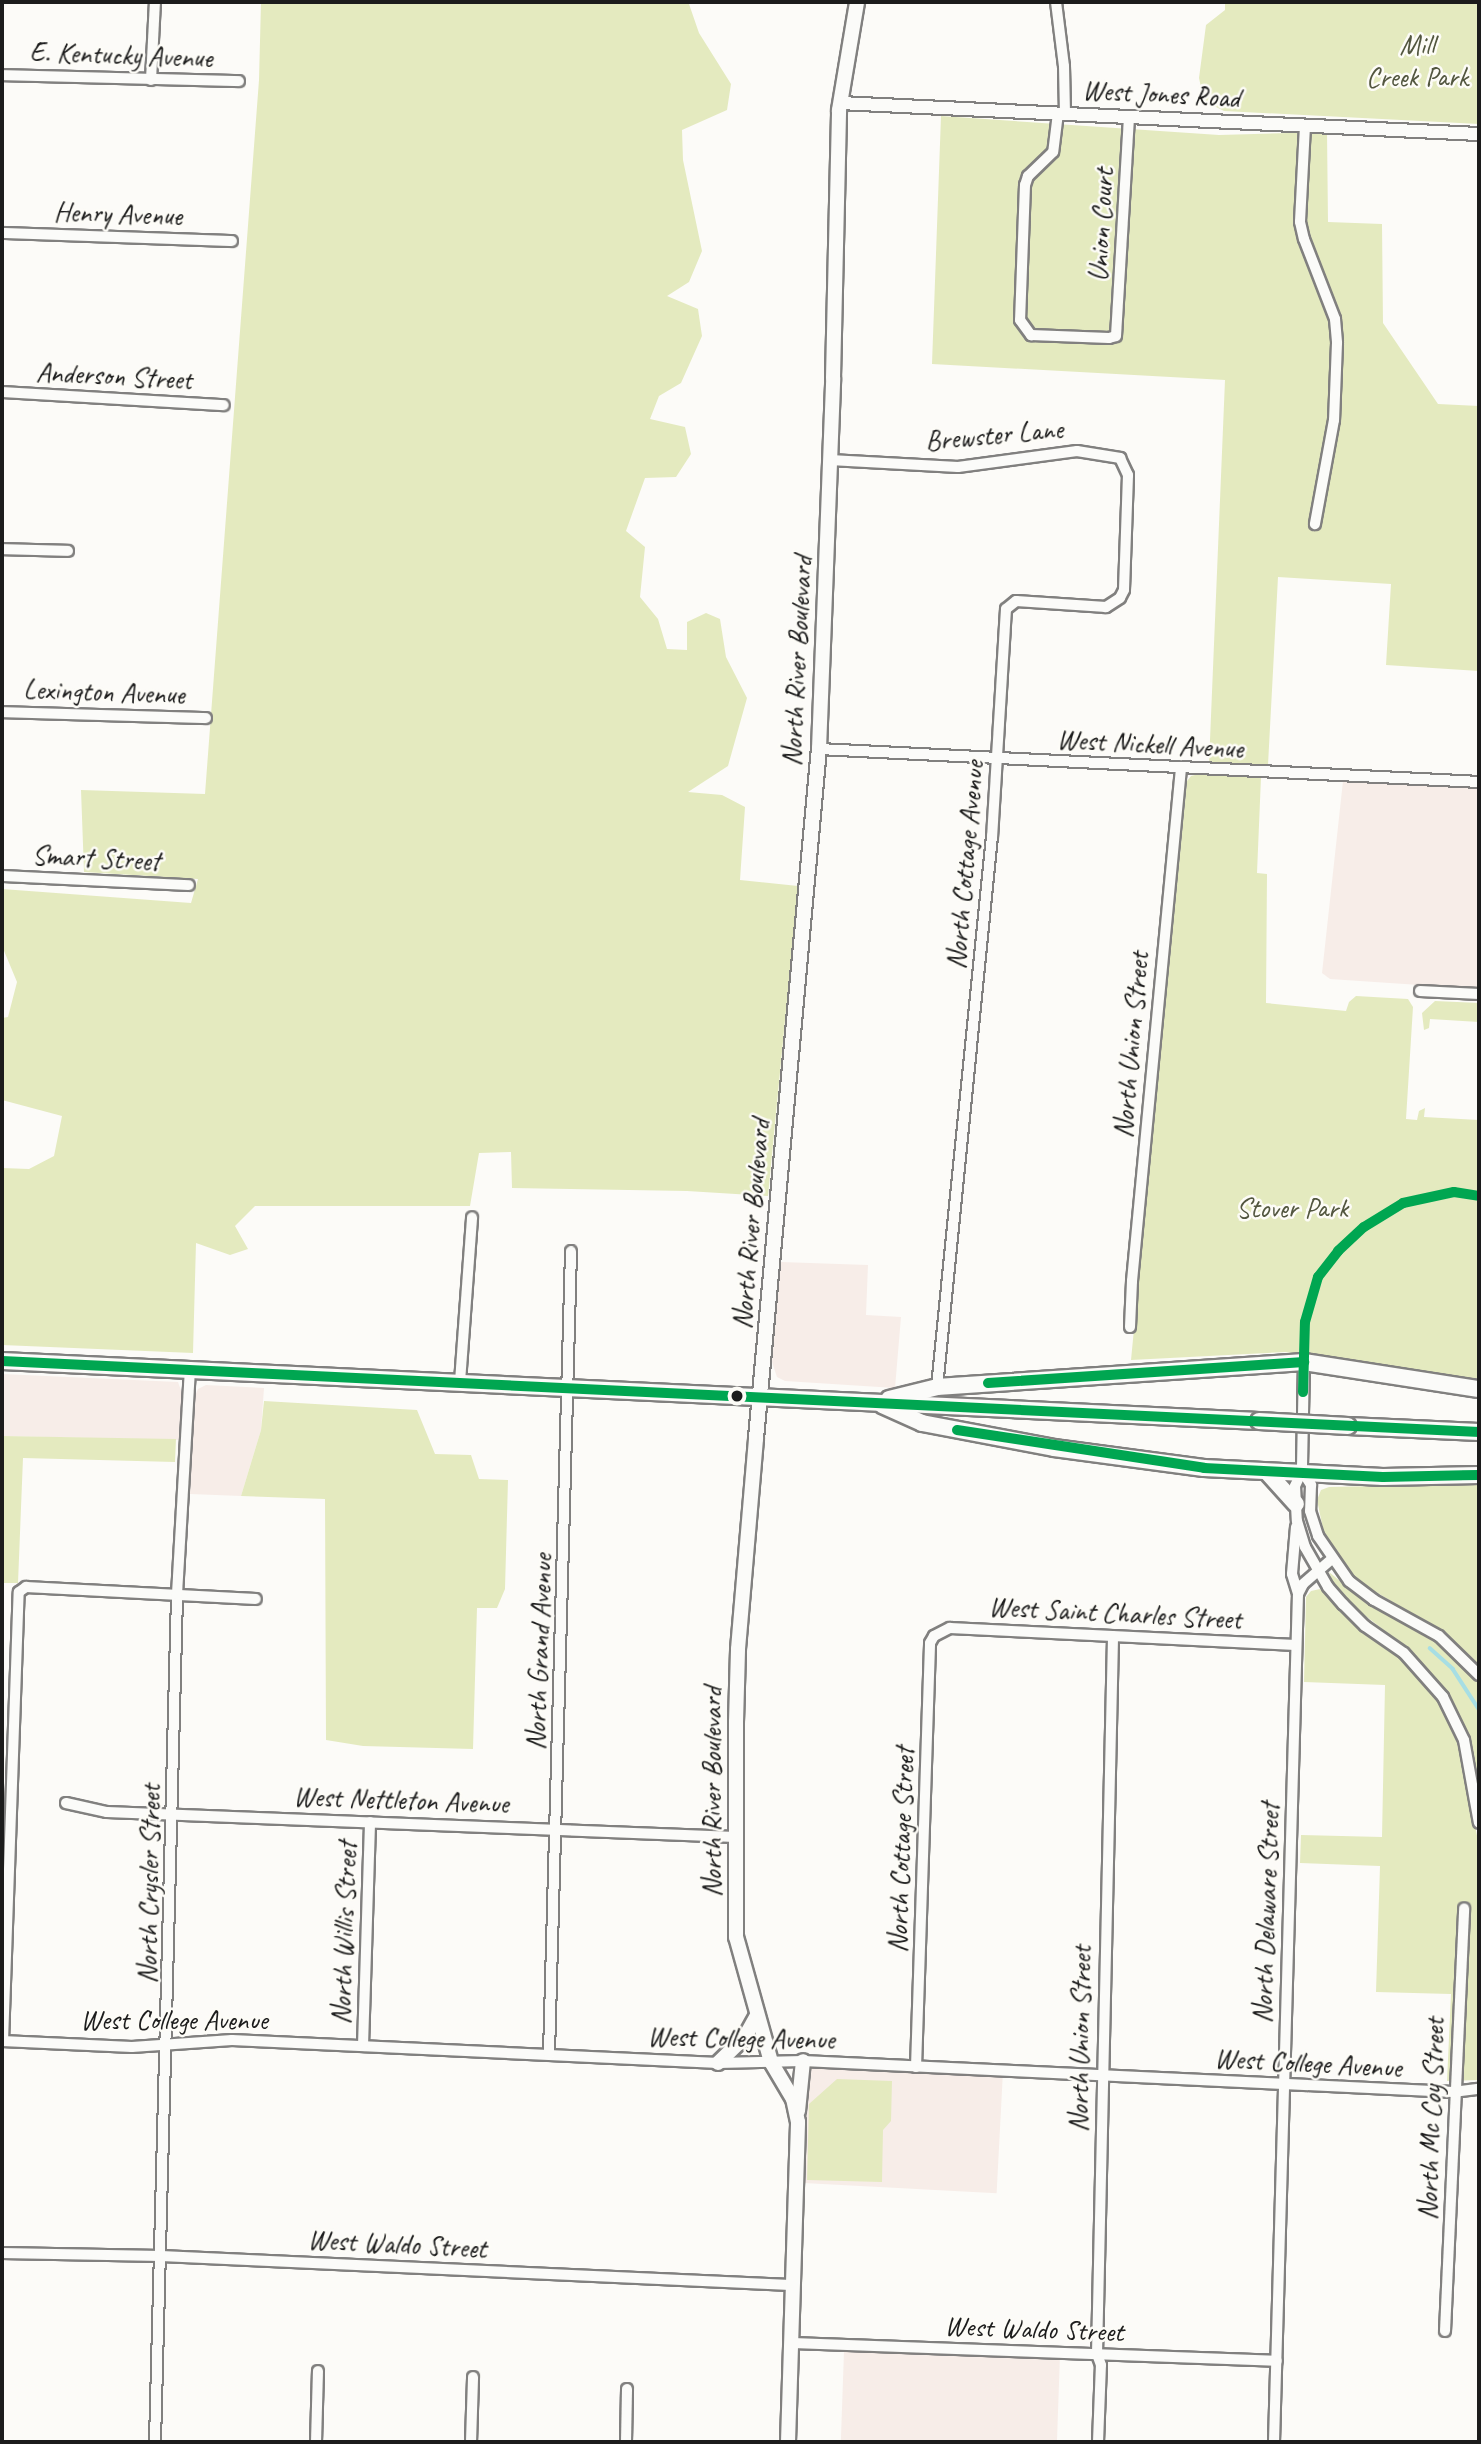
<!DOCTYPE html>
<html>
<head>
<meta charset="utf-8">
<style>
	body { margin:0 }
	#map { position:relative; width:1481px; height:2444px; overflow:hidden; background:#fcfbf8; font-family:Caveat,sans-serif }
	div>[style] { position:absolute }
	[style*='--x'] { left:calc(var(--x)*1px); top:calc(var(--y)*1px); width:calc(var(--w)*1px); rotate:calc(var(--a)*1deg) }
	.built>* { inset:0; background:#f7ede8; transform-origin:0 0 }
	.green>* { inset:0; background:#e4eabf }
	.stream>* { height:3.5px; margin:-1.75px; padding:0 1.75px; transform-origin:1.75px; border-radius:1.75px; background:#a7dee4 }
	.roads { filter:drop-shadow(2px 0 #81807f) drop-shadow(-2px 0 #81807f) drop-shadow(0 2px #81807f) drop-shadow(0 -2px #81807f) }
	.minor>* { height:10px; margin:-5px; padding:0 5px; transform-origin:5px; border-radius:5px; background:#fbfbf9 }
	.tertiary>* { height:12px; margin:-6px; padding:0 6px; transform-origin:6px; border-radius:6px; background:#fbfbf9 }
	.secondary>* { height:14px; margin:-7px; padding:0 7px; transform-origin:7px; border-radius:7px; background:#fbfbf9 }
	.primary>* { height:16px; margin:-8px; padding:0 8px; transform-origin:8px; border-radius:8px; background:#fbfbf9 }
	.bridges { filter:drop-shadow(2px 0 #81807f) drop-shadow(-2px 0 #81807f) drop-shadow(0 2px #81807f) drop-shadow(0 -2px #81807f) }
	.primary-bridge>* { height:16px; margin:-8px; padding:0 8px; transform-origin:8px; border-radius:8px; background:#fbfbf9 }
	.bus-1>* { height:10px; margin:-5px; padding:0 5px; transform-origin:5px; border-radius:5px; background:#00a651 }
	.dots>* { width:19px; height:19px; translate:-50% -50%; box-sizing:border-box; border:4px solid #fdfcf7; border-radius:50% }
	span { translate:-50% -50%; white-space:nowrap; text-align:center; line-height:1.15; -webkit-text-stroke:5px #fdfcf7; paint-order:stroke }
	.park-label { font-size:28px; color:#52563f }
	.street-label { font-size:28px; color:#1c1c1c }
	.frame { position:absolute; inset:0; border:4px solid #1c1c1c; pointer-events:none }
</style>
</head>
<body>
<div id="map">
	<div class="built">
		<i style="clip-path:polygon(1343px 781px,1479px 787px,1479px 989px,1330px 979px,1322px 973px)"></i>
		<i style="clip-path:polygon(781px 1262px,868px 1265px,866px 1315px,901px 1317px,895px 1388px,785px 1381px,777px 1377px,772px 1362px)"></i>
		<i style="clip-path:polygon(2px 1374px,178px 1382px,183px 1396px,182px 1440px,2px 1436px)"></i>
		<i style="clip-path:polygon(206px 1385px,264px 1388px,261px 1430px,241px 1496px,190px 1494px,194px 1398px,198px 1389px)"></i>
		<i style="left:805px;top:2066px;width:198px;height:117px;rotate:3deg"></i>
		<i style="left:844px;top:2351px;width:216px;height:91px;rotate:2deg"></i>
	</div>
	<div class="green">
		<i style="clip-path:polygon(261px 2px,692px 2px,689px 4px,699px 33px,731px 84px,727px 110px,682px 130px,683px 160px,702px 251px,689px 282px,667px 296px,698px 309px,702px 336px,681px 383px,659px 396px,650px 419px,685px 427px,691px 454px,676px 477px,645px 478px,626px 531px,645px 547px,640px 597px,658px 619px,667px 649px,687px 650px,687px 622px,706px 613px,720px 619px,726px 657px,747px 698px,728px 766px,688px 792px,722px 795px,745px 807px,740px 880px,798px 886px,768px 1196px,687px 1191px,512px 1188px,511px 1152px,479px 1153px,470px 1206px,255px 1206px,235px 1226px,248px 1249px,230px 1255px,196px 1243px,193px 1353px,2px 1345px,2px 1168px,29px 1169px,54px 1156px,62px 1116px,2px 1100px,2px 1018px,8px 1017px,17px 982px,2px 946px,2px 889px,191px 903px,198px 879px,84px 872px,81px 790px,205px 794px,259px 80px)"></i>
		<i style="clip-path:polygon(1225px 2px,1479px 2px,1479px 124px,1224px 111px,1204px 101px,1199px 78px,1206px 25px,1225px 10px)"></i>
		<i style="clip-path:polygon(941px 116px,1219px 135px,1327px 132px,1328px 222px,1382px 224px,1383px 323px,1438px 404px,1479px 406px,1479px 671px,1386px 665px,1391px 584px,1278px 577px,1268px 765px,1209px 764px,1225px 380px,932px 364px)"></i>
		<i style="clip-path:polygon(1199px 774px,1261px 777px,1257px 873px,1267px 874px,1266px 1003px,1346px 1011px,1349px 1002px,1356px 996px,1408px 999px,1413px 1007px,1406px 1119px,1417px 1120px,1419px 1111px,1425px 1108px,1424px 1117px,1479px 1120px,1479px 1380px,1285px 1352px,1131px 1360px,1187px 781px,1191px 776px)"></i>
		<i style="clip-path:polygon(1435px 1001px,1479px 1003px,1479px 1022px,1430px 1019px,1429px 1028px,1424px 1030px,1422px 1013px)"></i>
		<i style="clip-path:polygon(264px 1401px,417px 1410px,435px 1454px,471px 1455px,479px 1479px,508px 1480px,505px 1589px,497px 1608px,477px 1608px,473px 1749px,363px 1746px,326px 1740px,325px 1499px,241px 1496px,261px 1430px)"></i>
		<i style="clip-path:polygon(2px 1436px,176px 1439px,175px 1462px,23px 1458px,18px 1583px,2px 1583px)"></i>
		<i style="clip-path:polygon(1479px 1484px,1479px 1665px,1446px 1634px,1356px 1580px,1325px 1538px,1317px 1500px,1321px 1490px,1329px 1487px)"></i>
		<i style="clip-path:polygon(1329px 1572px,1369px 1605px,1413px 1627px,1442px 1647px,1479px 1684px,1479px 1791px,1472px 1747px,1448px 1695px,1403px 1645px,1358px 1610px,1333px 1582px)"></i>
		<i style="clip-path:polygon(1320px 1589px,1395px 1650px,1436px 1693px,1456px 1727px,1479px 1846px,1479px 2080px,1447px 2081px,1451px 1994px,1376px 1992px,1380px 1866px,1300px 1863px,1301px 1835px,1382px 1837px,1385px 1685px,1304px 1682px,1306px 1597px,1311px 1591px)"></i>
		<i style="clip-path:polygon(837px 2079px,892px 2081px,891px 2121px,883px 2130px,882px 2182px,807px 2180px,809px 2104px)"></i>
	</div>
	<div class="stream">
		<i style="--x:1430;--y:1648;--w:31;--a:42"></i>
		<i style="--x:1453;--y:1669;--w:48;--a:57"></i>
	</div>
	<div class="roads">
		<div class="minor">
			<i style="--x:1056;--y:2;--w:64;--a:82.9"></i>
			<i style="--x:1064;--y:66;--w:47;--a:88.8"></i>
			<i style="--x:2;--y:75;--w:237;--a:1.5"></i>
			<i style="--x:151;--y:80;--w:78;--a:-87.1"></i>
			<i style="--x:1058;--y:113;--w:39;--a:97"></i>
			<i style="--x:1053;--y:152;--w:35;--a:136"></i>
			<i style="--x:1028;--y:176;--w:9;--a:108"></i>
			<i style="--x:1025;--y:185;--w:135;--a:92.1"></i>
			<i style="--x:1020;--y:320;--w:19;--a:54"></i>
			<i style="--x:1031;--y:335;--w:78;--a:2.2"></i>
			<i style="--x:1109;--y:338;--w:7;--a:-16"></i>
			<i style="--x:1116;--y:336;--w:219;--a:-86.6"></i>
			<i style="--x:1305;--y:126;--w:96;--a:93"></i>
			<i style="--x:1300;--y:222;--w:17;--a:77"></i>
			<i style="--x:1304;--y:239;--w:86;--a:68.8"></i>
			<i style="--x:1335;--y:319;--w:24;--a:85"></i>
			<i style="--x:1337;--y:343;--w:77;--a:92.2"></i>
			<i style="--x:1334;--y:420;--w:106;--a:100.4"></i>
			<i style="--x:2;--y:233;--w:230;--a:2"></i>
			<i style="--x:2;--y:392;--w:222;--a:3.4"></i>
			<i style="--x:830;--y:460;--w:128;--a:3.1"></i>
			<i style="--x:958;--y:467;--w:120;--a:-7.7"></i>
			<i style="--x:1077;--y:451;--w:44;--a:9.2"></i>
			<i style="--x:1120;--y:458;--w:19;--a:65"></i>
			<i style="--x:1128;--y:475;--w:115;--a:92"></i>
			<i style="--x:1124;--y:590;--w:9;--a:117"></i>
			<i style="--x:1120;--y:598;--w:17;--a:147"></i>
			<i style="--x:1106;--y:607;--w:90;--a:-176.2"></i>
			<i style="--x:1016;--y:601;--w:13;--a:141"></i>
			<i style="--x:1006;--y:609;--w:227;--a:93.5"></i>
			<i style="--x:992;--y:836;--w:554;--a:95.7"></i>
			<i style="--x:2;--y:549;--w:66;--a:1.7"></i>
			<i style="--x:2;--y:712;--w:204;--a:1.7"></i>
			<i style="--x:819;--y:749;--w:661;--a:2.86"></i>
			<i style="--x:2;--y:876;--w:187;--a:2.8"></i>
			<i style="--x:1420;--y:991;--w:59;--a:2.9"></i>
			<i style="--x:1130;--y:1327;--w:46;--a:-87.5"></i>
			<i style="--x:1132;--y:1281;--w:515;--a:-84.54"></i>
			<i style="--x:1304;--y:1362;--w:109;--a:91.1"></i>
			<i style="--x:1302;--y:1471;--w:17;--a:115"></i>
			<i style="--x:1295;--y:1486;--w:35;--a:87"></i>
			<i style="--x:1297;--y:1521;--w:27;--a:73"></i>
			<i style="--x:1305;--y:1547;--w:46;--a:60.1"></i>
			<i style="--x:1328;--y:1587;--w:23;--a:49"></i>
			<i style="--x:1343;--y:1604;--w:31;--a:45"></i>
			<i style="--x:1365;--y:1626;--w:47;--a:34.7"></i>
			<i style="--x:1404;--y:1653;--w:59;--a:48.4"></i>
			<i style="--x:1443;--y:1697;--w:48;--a:64"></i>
			<i style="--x:1464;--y:1740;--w:84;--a:79.8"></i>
			<i style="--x:460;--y:1382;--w:165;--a:-85.8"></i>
			<i style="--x:1302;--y:1471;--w:17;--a:57"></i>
			<i style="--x:1311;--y:1485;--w:26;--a:92"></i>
			<i style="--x:1310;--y:1511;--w:26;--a:72"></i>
			<i style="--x:1318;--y:1536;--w:55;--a:55.4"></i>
			<i style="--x:1349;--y:1581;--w:31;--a:37"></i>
			<i style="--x:1374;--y:1600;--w:74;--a:29"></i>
			<i style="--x:1439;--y:1636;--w:56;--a:44.3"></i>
			<i style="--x:1296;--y:1527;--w:47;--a:94.9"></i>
			<i style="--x:1292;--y:1574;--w:21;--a:73"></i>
			<i style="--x:66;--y:1803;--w:42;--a:12.4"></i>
			<i style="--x:107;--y:1812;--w:629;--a:2.28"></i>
			<i style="--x:2;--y:2041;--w:130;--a:2.6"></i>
			<i style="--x:132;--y:2047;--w:100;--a:-4"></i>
			<i style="--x:232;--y:2040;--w:487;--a:2.7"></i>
			<i style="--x:718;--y:2063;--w:85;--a:-1.3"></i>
			<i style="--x:803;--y:2061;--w:651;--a:2.73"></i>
			<i style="--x:1453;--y:2092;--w:26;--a:-7"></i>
			<i style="--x:3;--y:2041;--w:449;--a:-88"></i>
			<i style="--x:19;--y:1592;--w:9;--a:-36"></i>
			<i style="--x:26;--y:1587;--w:230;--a:3"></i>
			<i style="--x:363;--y:2046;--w:224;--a:-88.2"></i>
			<i style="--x:549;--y:2054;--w:803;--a:-88.43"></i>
			<i style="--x:916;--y:2067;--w:424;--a:-88.1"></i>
			<i style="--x:930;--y:1643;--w:8;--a:-60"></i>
			<i style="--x:934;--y:1636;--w:18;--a:-27"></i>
			<i style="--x:950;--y:1628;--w:346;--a:2.8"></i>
			<i style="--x:2;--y:2253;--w:159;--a:1.1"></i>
			<i style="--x:161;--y:2256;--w:630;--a:2.64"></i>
			<i style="--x:1445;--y:2331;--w:423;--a:-87.4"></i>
			<i style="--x:791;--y:2343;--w:486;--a:2.1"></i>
			<i style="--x:155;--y:2442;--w:848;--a:-88.51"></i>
			<i style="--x:177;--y:1594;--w:225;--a:-86.7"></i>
			<i style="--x:316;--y:2442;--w:71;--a:-88.4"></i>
			<i style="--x:471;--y:2442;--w:65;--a:-88.2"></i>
			<i style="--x:626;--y:2442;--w:53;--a:-88.9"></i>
			<i style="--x:1098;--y:2442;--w:77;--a:-87.8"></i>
			<i style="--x:1101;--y:2365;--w:12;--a:-110"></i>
			<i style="--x:1097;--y:2354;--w:718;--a:-88.72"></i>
			<i style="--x:1274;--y:2442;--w:848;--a:-88.38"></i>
			<i style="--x:1298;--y:1594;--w:11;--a:-63"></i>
			<i style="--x:1303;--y:1584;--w:37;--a:-41"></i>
		</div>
		<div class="tertiary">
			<i style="--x:840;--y:103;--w:640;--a:2.78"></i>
		</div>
		<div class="secondary">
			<i style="--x:718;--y:2063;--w:37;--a:-44"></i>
			<i style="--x:745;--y:2037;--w:25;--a:-61"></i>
			<i style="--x:798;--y:2111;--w:50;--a:-84.3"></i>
			<i style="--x:788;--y:2442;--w:320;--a:-88.2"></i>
			<i style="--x:798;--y:2122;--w:24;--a:-102"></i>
			<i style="--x:793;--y:2099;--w:43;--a:-120.7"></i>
			<i style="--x:771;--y:2062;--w:130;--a:-105.6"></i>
			<i style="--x:736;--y:1937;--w:215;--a:-90"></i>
			<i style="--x:736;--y:1722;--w:73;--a:-88.4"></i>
			<i style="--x:738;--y:1649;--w:212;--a:-85.1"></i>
			<i style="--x:756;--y:1438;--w:692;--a:-84.78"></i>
			<i style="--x:819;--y:749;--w:371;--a:-87.8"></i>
			<i style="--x:833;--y:378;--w:268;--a:-88.7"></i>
			<i style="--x:839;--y:110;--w:109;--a:-80.5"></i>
		</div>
		<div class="primary">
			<i style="--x:2;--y:1361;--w:1258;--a:2.73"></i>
			<i style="--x:889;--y:1399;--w:49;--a:-14"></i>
			<i style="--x:937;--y:1387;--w:368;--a:-3.9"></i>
			<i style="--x:1304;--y:1362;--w:177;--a:8.8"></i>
			<i style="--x:882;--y:1405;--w:44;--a:24.2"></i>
			<i style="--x:922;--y:1423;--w:134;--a:10.7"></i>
			<i style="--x:1054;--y:1448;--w:151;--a:7.6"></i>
			<i style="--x:1204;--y:1468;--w:179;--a:2.9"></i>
			<i style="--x:1383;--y:1477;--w:96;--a:-1.2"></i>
			<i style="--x:1348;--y:1426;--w:131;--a:2.6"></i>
			<i style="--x:1267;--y:1472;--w:43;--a:47.8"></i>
		</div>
	</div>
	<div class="bridges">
		<div class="primary-bridge">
			<i style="--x:1259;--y:1421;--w:89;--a:3.2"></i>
		</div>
	</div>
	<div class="bus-1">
		<i style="--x:2;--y:1361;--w:1479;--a:2.75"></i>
		<i style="--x:988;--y:1383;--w:317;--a:-3.8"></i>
		<i style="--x:1303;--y:1392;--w:70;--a:-88.4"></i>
		<i style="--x:1305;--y:1322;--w:47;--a:-73.9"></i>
		<i style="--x:1318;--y:1277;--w:33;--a:-52"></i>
		<i style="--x:1338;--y:1251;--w:35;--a:-43"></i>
		<i style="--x:1364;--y:1227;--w:46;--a:-31.6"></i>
		<i style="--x:1403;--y:1203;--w:52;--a:-12.2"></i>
		<i style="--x:1454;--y:1192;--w:25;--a:9"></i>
		<i style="--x:957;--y:1430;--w:250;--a:8.7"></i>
		<i style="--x:1204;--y:1468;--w:179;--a:2.9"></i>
		<i style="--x:1383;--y:1477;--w:96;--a:-1.2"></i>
	</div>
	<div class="dots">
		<i style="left:737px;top:1396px;background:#1c1c1c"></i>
	</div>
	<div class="park-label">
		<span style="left:1417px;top:61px">Mill<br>Creek Park</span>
		<span style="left:1292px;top:1208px">Stover Park</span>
	</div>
	<div class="street-label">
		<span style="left:121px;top:55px;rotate:2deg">E. Kentucky Avenue</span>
		<span style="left:1161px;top:94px;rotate:3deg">West Jones Road</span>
		<span style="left:118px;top:214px;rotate:2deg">Henry Avenue</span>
		<span style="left:1101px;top:225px;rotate:-87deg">Union Court</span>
		<span style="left:114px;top:376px;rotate:3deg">Anderson Street</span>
		<span style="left:994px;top:435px;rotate:-5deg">Brewster Lane</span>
		<span style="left:797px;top:661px;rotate:-87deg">North River Boulevard</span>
		<span style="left:104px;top:692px;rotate:2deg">Lexington Avenue</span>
		<span style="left:1150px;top:744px;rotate:3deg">West Nickell Avenue</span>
		<span style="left:96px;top:858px;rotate:3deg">Smart Street</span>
		<span style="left:965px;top:865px;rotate:-85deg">North Cottage Avenue</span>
		<span style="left:1131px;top:1045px;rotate:-85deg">North Union Street</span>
		<span style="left:751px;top:1224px;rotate:-85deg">North River Boulevard</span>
		<span style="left:1115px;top:1613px;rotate:3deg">West Saint Charles Street</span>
		<span style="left:539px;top:1652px;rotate:-88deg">North Grand Avenue</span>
		<span style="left:712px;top:1792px;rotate:-90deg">North River Boulevard</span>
		<span style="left:401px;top:1800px;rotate:2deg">West Nettleton Avenue</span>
		<span style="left:901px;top:1850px;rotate:-88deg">North Cottage Street</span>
		<span style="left:149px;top:1884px;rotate:-89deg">North Crysler Street</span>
		<span style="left:1266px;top:1913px;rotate:-88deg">North Delaware Street</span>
		<span style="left:344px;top:1933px;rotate:-88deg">North Willis Street</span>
		<span style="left:174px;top:2020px">West College Avenue</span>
		<span style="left:741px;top:2038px;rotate:1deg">West College Avenue</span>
		<span style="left:1080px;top:2039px;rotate:-89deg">North Union Street</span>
		<span style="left:1308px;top:2063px;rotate:3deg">West College Avenue</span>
		<span style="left:1431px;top:2119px;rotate:-88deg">North Mc Coy Street</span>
		<span style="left:397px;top:2244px;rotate:3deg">West Waldo Street</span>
		<span style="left:1034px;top:2329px;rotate:2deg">West Waldo Street</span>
	</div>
	<div class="frame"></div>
</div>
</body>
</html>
